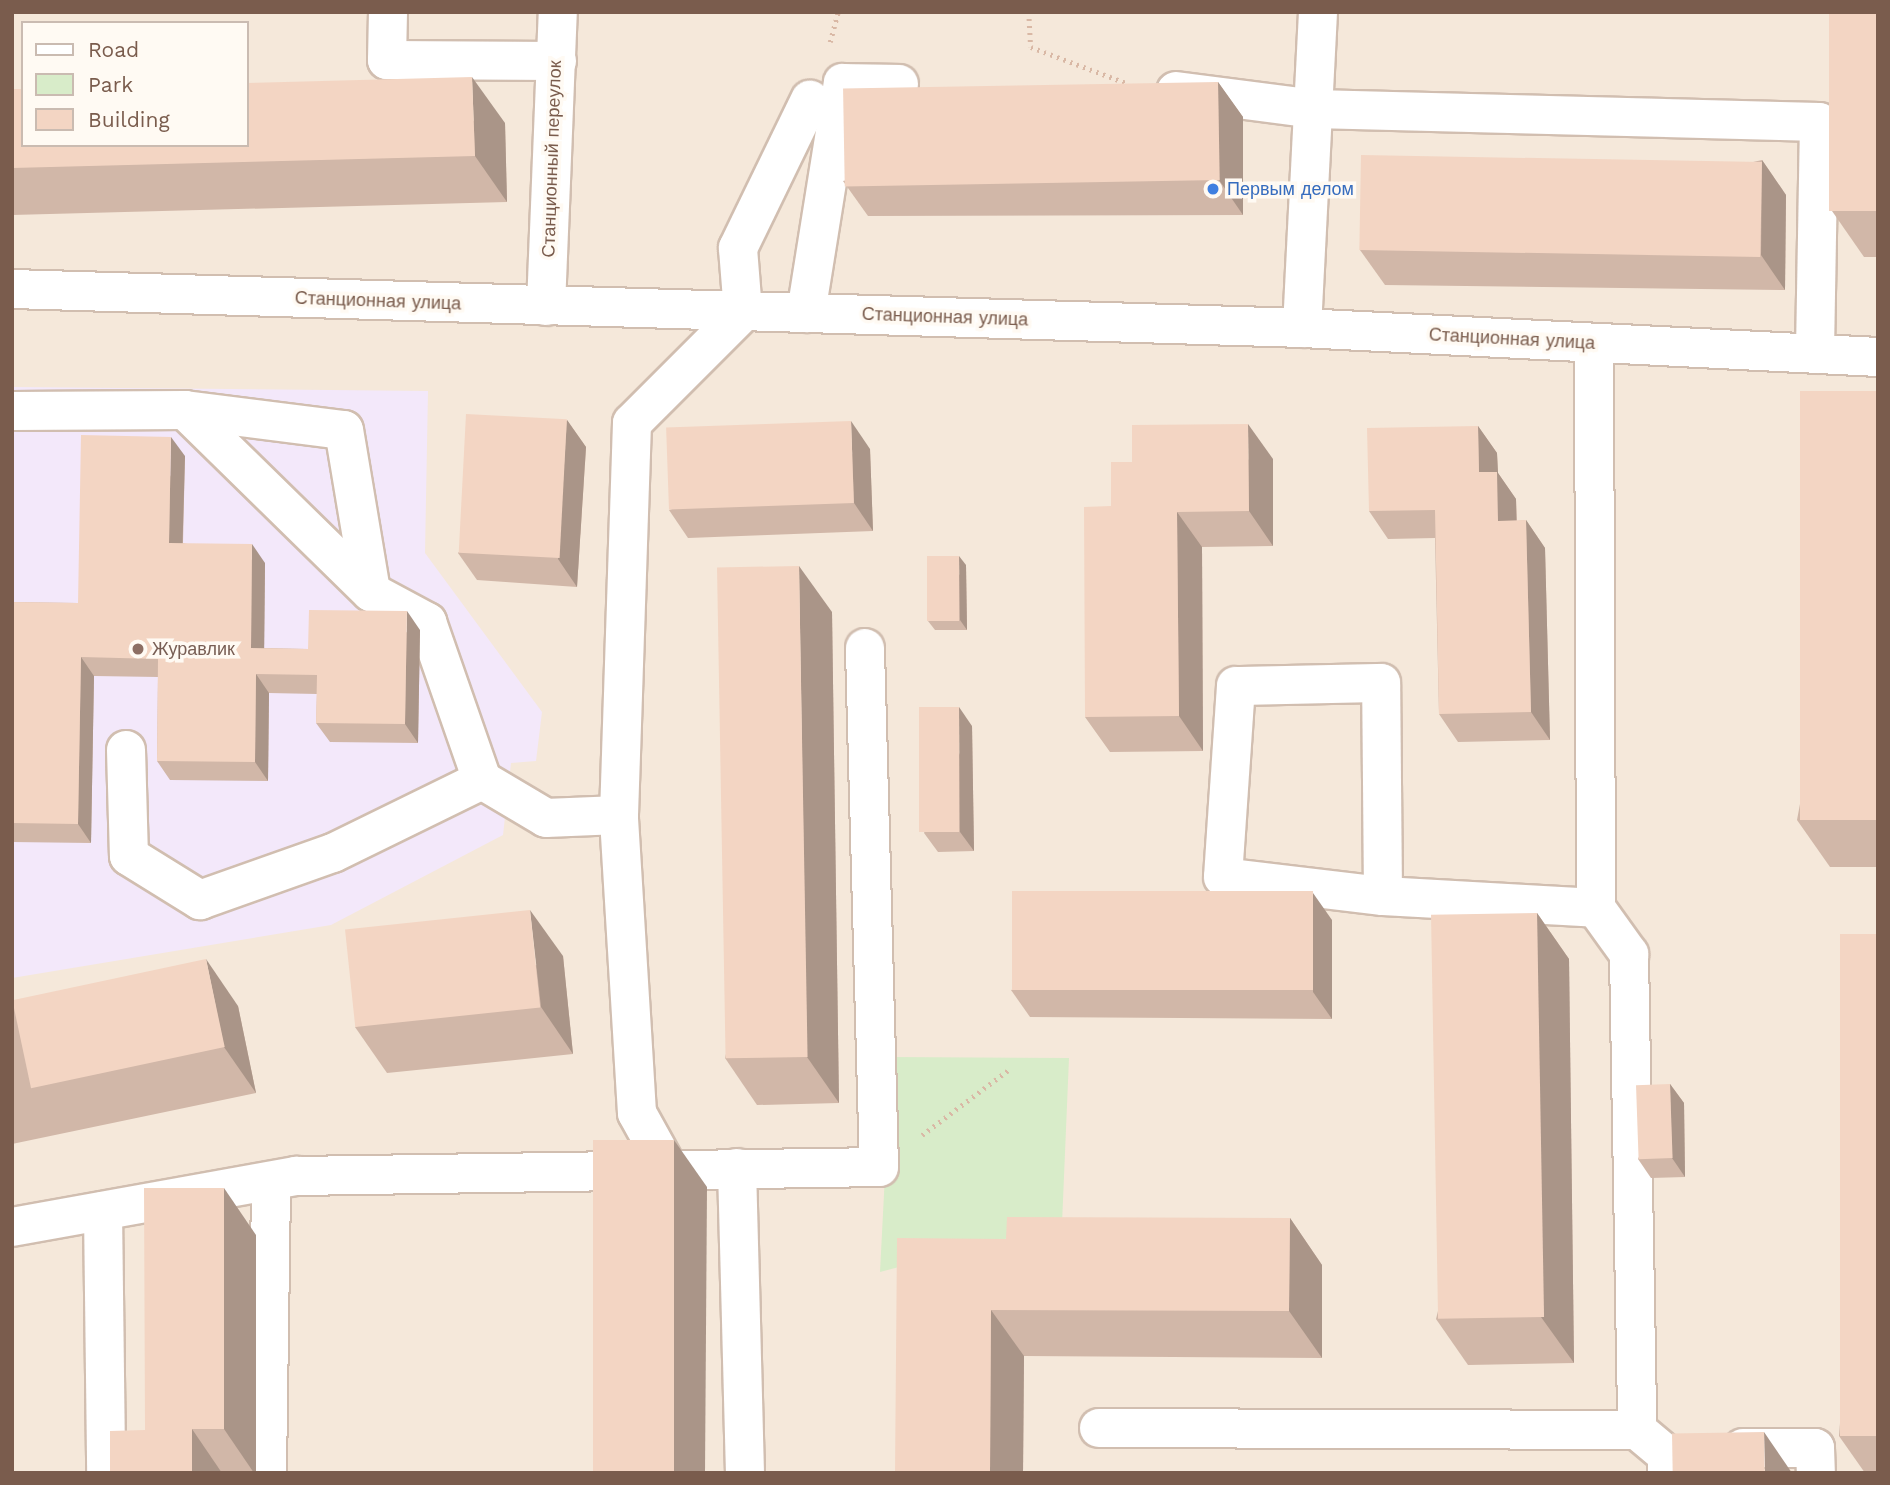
<!DOCTYPE html>
<html>
<head>
<meta charset="utf-8">
<style>
	body { margin:0 }
	#map { position:relative; width:1890px; height:1485px; overflow:hidden; background:#fdf6ec; font-family:"Work Sans",sans-serif }
	div>[style] { position:absolute }
	[style*='--x'] { left:calc(var(--x)*1px); top:calc(var(--y)*1px); width:calc(var(--w)*1px); rotate:calc(var(--a)*1deg) }
	.residential>* { inset:0; background:#f5e8da }
	.education>* { inset:0; background:#f3e8fa }
	.green>* { inset:0; background:#d8ecc9 }
	.path>* { height:4.5px; margin-top:-2.25px; transform-origin:0; background:repeating-linear-gradient(90deg,#d9b8a5 0 2px,transparent 0 7px) }
	.roads { filter:drop-shadow(2px 0 #d1beb0) drop-shadow(-2px 0 #d1beb0) drop-shadow(0 2px #d1beb0) drop-shadow(0 -2px #d1beb0) }
	.minor>* { height:38px; margin:-19px; padding:0 19px; transform-origin:19px; border-radius:19px; background:#fff }
	.wall>* { inset:0; background:#d1b7a8 }
	.shaded-wall>* { inset:0; background:#aa9588 }
	.building>* { inset:0; background:#f3d5c3; transform-origin:0 0 }
	.dots>* { width:19px; height:19px; translate:-50% -50%; box-sizing:border-box; border:4px solid #fffaf3; border-radius:50% }
	span { translate:-50% -50%; white-space:nowrap; text-align:center; line-height:1.15; -webkit-text-stroke:7px #fffaf3; paint-order:stroke }
	.street-label { font-size:18px; color:#7a5c4d }
	.shop-label { font-size:18px; color:#366cbe }
	.left { translate:0 -50%; text-align:left }
	.education-label { font-size:18px; color:#785e54 }
	.frame { position:absolute; inset:0; border:14px solid #7a5c4d; pointer-events:none }
	.legend { position:absolute; left:21px; top:21px; width:228px; height:126px; box-sizing:border-box; background:#fffaf3; border:2px solid #cabbb1; margin:0; padding:9px 12px; list-style:none; font-size:21px; color:#7a5c4d }
	.legend li { display:flex; align-items:center; gap:14px; height:35px }
	.legend b { width:35px; border:2px solid #cabbb1 }
</style>
</head>
<body>
<div id="map">
	<div class="residential">
		<i style="clip-path:polygon(evenodd,12px 12px,1878px 12px,1878px 1473px,12px 1473px,12px 12px,23px 23px,247px 23px,247px 145px,23px 145px,23px 23px)"></i>
	</div>
	<div class="education">
		<i style="clip-path:polygon(12px 387px,428px 391px,425px 553px,542px 712px,536px 761px,511px 763px,503px 835px,331px 925px,12px 978px)"></i>
	</div>
	<div class="green">
		<i style="clip-path:polygon(891px 1057px,1069px 1058px,1062px 1224px,880px 1272px)"></i>
	</div>
	<div class="path">
		<i style="--x:1029;--y:12;--w:35;--a:87"></i>
		<i style="--x:1031;--y:47;--w:105;--a:20.7"></i>
		<i style="--x:830;--y:42;--w:31;--a:-75"></i>
		<i style="--x:922;--y:1135;--w:111;--a:-37"></i>
	</div>
	<div class="roads">
		<div class="minor">
			<i style="--x:388;--y:12;--w:48;--a:91.2"></i>
			<i style="--x:387;--y:60;--w:170;--a:0.3"></i>
			<i style="--x:1176;--y:91;--w:139;--a:7.4"></i>
			<i style="--x:1314;--y:109;--w:505;--a:1.47"></i>
			<i style="--x:1819;--y:122;--w:232;--a:91"></i>
			<i style="--x:12;--y:289;--w:1291;--a:1.73"></i>
			<i style="--x:1302;--y:328;--w:577;--a:2.88"></i>
			<i style="--x:546;--y:306;--w:294;--a:-87.7"></i>
			<i style="--x:806;--y:313;--w:233;--a:-80.9"></i>
			<i style="--x:843;--y:83;--w:56;--a:1"></i>
			<i style="--x:1302;--y:328;--w:316;--a:-87.1"></i>
			<i style="--x:1594;--y:343;--w:565;--a:89.8"></i>
			<i style="--x:1596;--y:908;--w:57;--a:54.3"></i>
			<i style="--x:1629;--y:954;--w:476;--a:89"></i>
			<i style="--x:1637;--y:1430;--w:39;--a:40"></i>
			<i style="--x:1667;--y:1455;--w:18;--a:90"></i>
			<i style="--x:185;--y:410;--w:160;--a:7.2"></i>
			<i style="--x:344;--y:430;--w:164;--a:80.5"></i>
			<i style="--x:12;--y:411;--w:173;--a:-0.3"></i>
			<i style="--x:185;--y:410;--w:260;--a:44.4"></i>
			<i style="--x:371;--y:592;--w:64;--a:28.2"></i>
			<i style="--x:427;--y:622;--w:167;--a:70.8"></i>
			<i style="--x:482;--y:780;--w:74;--a:30.7"></i>
			<i style="--x:546;--y:818;--w:73;--a:-2.4"></i>
			<i style="--x:126;--y:750;--w:106;--a:88.4"></i>
			<i style="--x:129;--y:856;--w:84;--a:31.8"></i>
			<i style="--x:200;--y:900;--w:141;--a:-19.5"></i>
			<i style="--x:333;--y:853;--w:166;--a:-26.1"></i>
			<i style="--x:1383;--y:896;--w:213;--a:-90.5"></i>
			<i style="--x:1381;--y:683;--w:145;--a:178.8"></i>
			<i style="--x:1236;--y:686;--w:191;--a:93.9"></i>
			<i style="--x:1223;--y:877;--w:161;--a:6.8"></i>
			<i style="--x:1383;--y:896;--w:213;--a:3.2"></i>
			<i style="--x:737;--y:1168;--w:305;--a:88.5"></i>
			<i style="--x:668;--y:1169;--w:64;--a:-119"></i>
			<i style="--x:637;--y:1113;--w:299;--a:-93.5"></i>
			<i style="--x:619;--y:815;--w:392;--a:-88.1"></i>
			<i style="--x:632;--y:423;--w:157;--a:-45"></i>
			<i style="--x:743;--y:312;--w:64;--a:-94.5"></i>
			<i style="--x:738;--y:248;--w:165;--a:-64.1"></i>
			<i style="--x:103;--y:1211;--w:262;--a:89.3"></i>
			<i style="--x:12;--y:1227;--w:289;--a:-10.2"></i>
			<i style="--x:296;--y:1176;--w:583;--a:-0.88"></i>
			<i style="--x:879;--y:1167;--w:519;--a:-91.55"></i>
			<i style="--x:1099;--y:1428;--w:538;--a:0.21"></i>
			<i style="--x:1743;--y:1448;--w:72;--a:0"></i>
			<i style="--x:1815;--y:1448;--w:25;--a:88"></i>
			<i style="--x:267;--y:1473;--w:292;--a:-89.2"></i>
		</div>
	</div>
	<div class="wall">
		<i style="clip-path:polygon(1878px 12px,1878px 257px,1864px 257px,1832px 211px)"></i>
		<i style="clip-path:polygon(1218px 82px,1243px 117px,1243px 215px,868px 216px,843px 181px)"></i>
		<i style="clip-path:polygon(12px 89px,505px 123px,507px 202px,12px 215px)"></i>
		<i style="clip-path:polygon(1762px 160px,1786px 195px,1785px 290px,1385px 285px,1360px 250px)"></i>
		<i style="clip-path:polygon(1878px 391px,1878px 867px,1830px 867px,1797px 820px)"></i>
		<i style="clip-path:polygon(567px 420px,586px 447px,577px 587px,477px 580px,458px 553px)"></i>
		<i style="clip-path:polygon(1478px 426px,1497px 453px,1498px 473px,1516px 499px,1517px 521px,1526px 520px,1545px 548px,1550px 740px,1458px 742px,1439px 714px,1435px 538px,1388px 539px,1369px 511px)"></i>
		<i style="clip-path:polygon(870px 449px,873px 531px,688px 538px,669px 510px)"></i>
		<i style="clip-path:polygon(185px 456px,183px 543px,265px 563px,264px 648px,308px 649px,420px 630px,418px 743px,330px 742px,316px 723px,317px 694px,269px 693px,268px 781px,170px 780px,157px 761px,158px 677px,94px 676px,91px 843px,12px 842px,12px 602px,78px 603px)"></i>
		<i style="clip-path:polygon(1273px 459px,1273px 546px,1202px 547px,1203px 751px,1110px 752px,1085px 717px,1111px 506px,1132px 462px)"></i>
		<i style="clip-path:polygon(966px 565px,967px 630px,935px 630px,928px 621px)"></i>
		<i style="clip-path:polygon(832px 612px,839px 1103px,757px 1105px,725px 1058px)"></i>
		<i style="clip-path:polygon(972px 726px,974px 851px,938px 852px,924px 833px)"></i>
		<i style="clip-path:polygon(1537px 913px,1569px 959px,1574px 1363px,1468px 1365px,1436px 1319px)"></i>
		<i style="clip-path:polygon(1332px 920px,1332px 1019px,1030px 1017px,1011px 990px)"></i>
		<i style="clip-path:polygon(1878px 934px,1878px 1473px,1865px 1473px,1839px 1436px)"></i>
		<i style="clip-path:polygon(563px 956px,573px 1054px,387px 1073px,355px 1027px)"></i>
		<i style="clip-path:polygon(12px 1000px,238px 1006px,256px 1093px,12px 1144px)"></i>
		<i style="clip-path:polygon(1670px 1084px,1684px 1103px,1685px 1177px,1651px 1178px,1638px 1159px)"></i>
		<i style="clip-path:polygon(1290px 1218px,1322px 1265px,1322px 1358px,1024px 1356px,1023px 1473px,895px 1473px,1006px 1239px)"></i>
		<i style="clip-path:polygon(256px 1235px,256px 1473px,110px 1473px,145px 1430px)"></i>
	</div>
	<div class="shaded-wall">
		<i style="clip-path:polygon(472px 77px,505px 123px,507px 202px,475px 156px)"></i>
		<i style="clip-path:polygon(1218px 82px,1243px 117px,1243px 215px,1219px 180px)"></i>
		<i style="clip-path:polygon(1762px 160px,1786px 195px,1785px 290px,1761px 255px)"></i>
		<i style="clip-path:polygon(567px 420px,586px 447px,577px 587px,558px 559px)"></i>
		<i style="clip-path:polygon(851px 421px,870px 449px,873px 531px,854px 503px)"></i>
		<i style="clip-path:polygon(1248px 424px,1273px 459px,1273px 546px,1249px 511px)"></i>
		<i style="clip-path:polygon(1478px 426px,1497px 453px,1498px 473px,1516px 499px,1517px 548px,1498px 521px,1479px 472px)"></i>
		<i style="clip-path:polygon(171px 437px,185px 456px,182px 562px,169px 543px)"></i>
		<i style="clip-path:polygon(1177px 512px,1202px 547px,1203px 751px,1179px 716px)"></i>
		<i style="clip-path:polygon(1526px 520px,1545px 548px,1550px 740px,1531px 712px)"></i>
		<i style="clip-path:polygon(252px 544px,265px 563px,264px 667px,251px 648px)"></i>
		<i style="clip-path:polygon(959px 556px,966px 565px,967px 630px,960px 620px)"></i>
		<i style="clip-path:polygon(799px 566px,832px 612px,839px 1103px,807px 1057px)"></i>
		<i style="clip-path:polygon(407px 611px,420px 630px,418px 743px,405px 724px)"></i>
		<i style="clip-path:polygon(81px 657px,94px 676px,91px 843px,78px 824px)"></i>
		<i style="clip-path:polygon(256px 674px,269px 693px,268px 781px,255px 762px)"></i>
		<i style="clip-path:polygon(959px 707px,972px 726px,974px 851px,960px 832px)"></i>
		<i style="clip-path:polygon(1313px 893px,1332px 920px,1332px 1019px,1313px 992px)"></i>
		<i style="clip-path:polygon(530px 910px,563px 956px,573px 1054px,541px 1007px)"></i>
		<i style="clip-path:polygon(1537px 913px,1569px 959px,1574px 1363px,1541px 1317px)"></i>
		<i style="clip-path:polygon(206px 959px,238px 1006px,256px 1093px,224px 1047px)"></i>
		<i style="clip-path:polygon(1670px 1084px,1684px 1103px,1685px 1177px,1672px 1158px)"></i>
		<i style="clip-path:polygon(674px 1140px,707px 1187px,705px 1473px,672px 1473px)"></i>
		<i style="clip-path:polygon(224px 1188px,256px 1235px,256px 1473px,254px 1473px,224px 1429px)"></i>
		<i style="clip-path:polygon(1290px 1218px,1322px 1265px,1322px 1358px,1289px 1311px)"></i>
		<i style="clip-path:polygon(991px 1310px,1024px 1356px,1023px 1473px,990px 1473px)"></i>
		<i style="clip-path:polygon(192px 1429px,222px 1473px,192px 1473px)"></i>
		<i style="clip-path:polygon(1764px 1432px,1792px 1473px,1765px 1473px)"></i>
	</div>
	<div class="building">
		<i style="left:1829px;top:12px;width:49px;height:199px"></i>
		<i style="clip-path:polygon(472px 77px,475px 156px,12px 168px,12px 89px,23px 89px,23px 145px,247px 145px,247px 83px)"></i>
		<i style="left:1218px;top:82px;width:98px;height:375px;rotate:89deg"></i>
		<i style="left:1361px;top:155px;width:401px;height:95px;rotate:1deg"></i>
		<i style="left:1800px;top:391px;width:78px;height:429px"></i>
		<i style="left:466px;top:414px;width:101px;height:139px;rotate:3deg"></i>
		<i style="left:851px;top:421px;width:82px;height:185px;rotate:88deg"></i>
		<i style="clip-path:polygon(1248px 424px,1249px 511px,1177px 512px,1179px 716px,1085px 717px,1084px 507px,1111px 506px,1111px 462px,1132px 462px,1132px 425px)"></i>
		<i style="clip-path:polygon(1478px 426px,1479px 472px,1497px 472px,1498px 521px,1526px 520px,1531px 712px,1439px 714px,1435px 510px,1369px 511px,1367px 428px)"></i>
		<i style="clip-path:polygon(81px 435px,171px 437px,169px 543px,252px 544px,251px 648px,308px 649px,309px 610px,407px 611px,405px 724px,316px 723px,317px 675px,256px 674px,255px 762px,157px 761px,158px 659px,81px 657px,78px 824px,12px 823px,12px 602px,78px 603px)"></i>
		<i style="left:927px;top:556px;width:32px;height:65px"></i>
		<i style="left:799px;top:566px;width:491px;height:82px;rotate:89deg"></i>
		<i style="left:959px;top:707px;width:125px;height:40px;rotate:90deg"></i>
		<i style="left:1012px;top:891px;width:301px;height:99px"></i>
		<i style="left:530px;top:910px;width:98px;height:186px;rotate:84deg"></i>
		<i style="left:1537px;top:913px;width:404px;height:106px;rotate:89deg"></i>
		<i style="left:1840px;top:934px;width:38px;height:502px"></i>
		<i style="left:206px;top:959px;width:90px;height:198px;rotate:78deg"></i>
		<i style="left:1670px;top:1084px;width:74px;height:34px;rotate:88deg"></i>
		<i style="left:593px;top:1140px;width:81px;height:333px"></i>
		<i style="clip-path:polygon(144px 1188px,224px 1188px,224px 1429px,192px 1429px,192px 1473px,110px 1473px,110px 1431px,145px 1430px)"></i>
		<i style="clip-path:polygon(1007px 1217px,1290px 1218px,1289px 1311px,991px 1310px,990px 1473px,895px 1473px,897px 1238px,1006px 1239px)"></i>
		<i style="left:1764px;top:1432px;width:41px;height:92px;rotate:89deg"></i>
	</div>
	<div class="dots">
		<i style="left:1213px;top:189px;background:#3f7fe0"></i>
		<i style="left:138px;top:649px;background:#8d6e63"></i>
	</div>
	<div class="street-label">
		<span style="left:552px;top:159px;rotate:-88deg">Станционный переулок</span>
		<span style="left:378px;top:301px;rotate:2deg">Станционная улица</span>
		<span style="left:945px;top:317px;rotate:2deg">Станционная улица</span>
		<span style="left:1512px;top:339px;rotate:3deg">Станционная улица</span>
	</div>
	<div class="shop-label">
		<span class="left" style="left:1227px;top:189px">Первым делом</span>
	</div>
	<div class="education-label">
		<span class="left" style="left:152px;top:649px">Журавлик</span>
	</div>
	<div class="frame"></div>
	<ul class="legend">
	<li><b style="height:9px;background:#fff"></b>Road</li>
	<li><b style="height:19px;background:#d8ecc9"></b>Park</li>
	<li><b style="height:19px;background:#f3d5c3"></b>Building</li>
	</ul>
</div>
</body>
</html>
